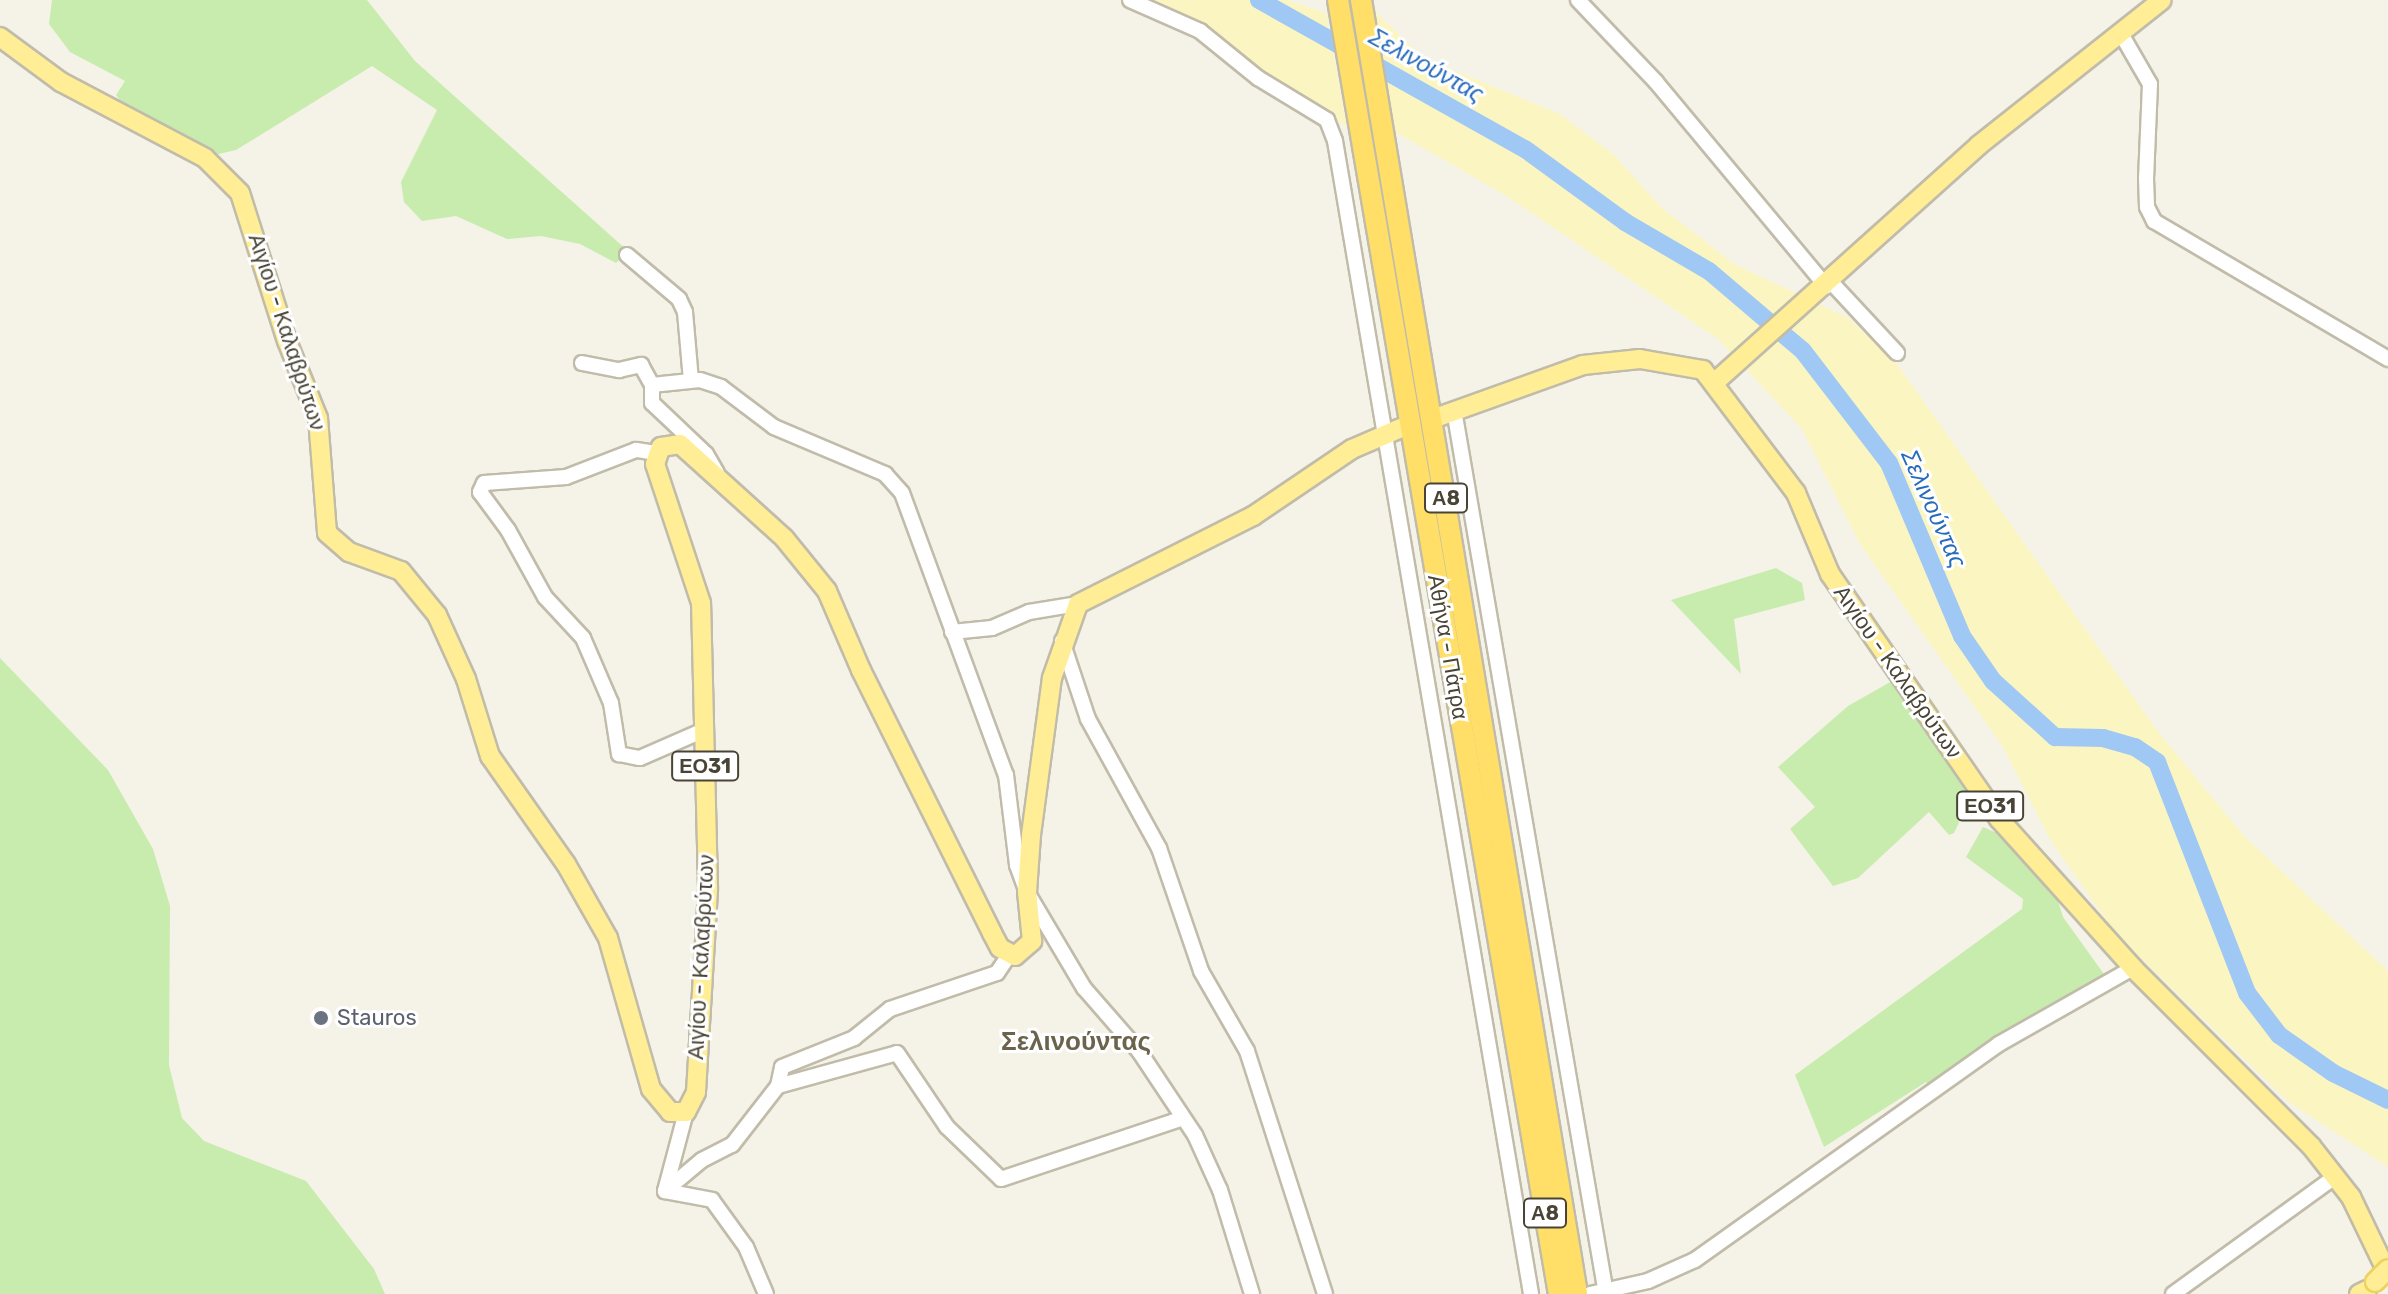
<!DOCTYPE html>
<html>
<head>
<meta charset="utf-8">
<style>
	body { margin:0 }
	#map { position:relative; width:2388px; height:1294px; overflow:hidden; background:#f5f2e8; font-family:Rubik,sans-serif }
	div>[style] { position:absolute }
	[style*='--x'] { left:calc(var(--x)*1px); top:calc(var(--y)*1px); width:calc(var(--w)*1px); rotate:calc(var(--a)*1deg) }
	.green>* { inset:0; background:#c8ecae }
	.sand>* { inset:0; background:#fbf6c1 }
	.river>* { height:18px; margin:-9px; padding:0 9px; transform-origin:9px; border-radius:9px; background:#a0c8f5 }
	.roads { filter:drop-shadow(2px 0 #c1bca9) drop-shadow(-2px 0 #c1bca9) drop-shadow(0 2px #c1bca9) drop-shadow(0 -2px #c1bca9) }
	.minor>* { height:14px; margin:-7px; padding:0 7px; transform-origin:7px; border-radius:7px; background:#fff }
	.major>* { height:18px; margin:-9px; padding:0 9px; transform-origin:9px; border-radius:9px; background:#ffee96 }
	.highway>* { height:20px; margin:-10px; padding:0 10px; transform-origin:10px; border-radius:10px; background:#ffdf68 }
	.bridges { filter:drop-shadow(2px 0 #ecd35f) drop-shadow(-2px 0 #ecd35f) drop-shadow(0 2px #ecd35f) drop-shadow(0 -2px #ecd35f) }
	.major-bridge>* { height:18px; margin:-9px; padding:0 9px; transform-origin:9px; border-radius:9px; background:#ffee96 }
	.dots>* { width:22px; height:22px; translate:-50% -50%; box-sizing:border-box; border:4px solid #fff; border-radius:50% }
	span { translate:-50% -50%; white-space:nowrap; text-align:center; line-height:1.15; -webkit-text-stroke:6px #fff; paint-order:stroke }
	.shield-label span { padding:2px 6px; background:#fff; border:2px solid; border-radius:6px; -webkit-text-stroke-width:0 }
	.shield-label { font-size:20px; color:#494436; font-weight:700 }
	.street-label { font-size:22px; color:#494436 }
	.worship-label { font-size:22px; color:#5b616d }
	.left { translate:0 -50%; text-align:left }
	.water-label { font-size:24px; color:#276bbc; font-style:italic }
	.quarter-label { font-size:26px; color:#6c634c; font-weight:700 }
</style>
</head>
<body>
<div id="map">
	<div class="green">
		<i style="clip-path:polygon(52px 0,367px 0,415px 61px,628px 251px,616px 263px,580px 244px,541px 236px,507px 239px,456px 216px,422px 221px,404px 202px,401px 182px,437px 110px,372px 66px,236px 150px,210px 156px,123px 104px,116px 95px,125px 81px,70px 52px,49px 24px)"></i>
		<i style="clip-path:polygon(1776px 568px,1802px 583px,1805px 600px,1734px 619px,1741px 674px,1671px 600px)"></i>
		<i style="clip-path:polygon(0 658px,108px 770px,153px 849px,170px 906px,169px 1065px,182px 1118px,204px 1141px,306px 1181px,374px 1269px,385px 1294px,0 1294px)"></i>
		<i style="clip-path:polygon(1892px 681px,1971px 797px,1954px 833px,1949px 835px,1929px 812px,1858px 878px,1833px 886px,1790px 829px,1815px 807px,1778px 767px,1848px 706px)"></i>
		<i style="clip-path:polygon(1983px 827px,1997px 833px,2057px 898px,2063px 917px,2106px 977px,1992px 1041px,1931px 1088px,1926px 1082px,1824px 1147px,1795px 1075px,2022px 909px,2023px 899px,1966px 857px)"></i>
	</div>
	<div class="sand">
		<i style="clip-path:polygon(1148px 0,1287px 0,1326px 13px,1347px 127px,1209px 34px)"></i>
		<i style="clip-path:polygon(1368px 5px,1424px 58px,1560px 114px,1614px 155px,1661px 207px,1734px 264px,1848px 318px,1897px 364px,2159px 733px,2244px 836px,2388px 971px,2388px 1167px,2289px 1102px,2116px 934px,2050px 839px,2003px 747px,1860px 544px,1802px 429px,1718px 339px,1505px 195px,1390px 129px)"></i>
	</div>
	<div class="river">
		<i style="--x:1259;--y:0;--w:305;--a:29.3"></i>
		<i style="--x:1525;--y:149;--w:124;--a:36.1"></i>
		<i style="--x:1625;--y:222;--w:97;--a:30.3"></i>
		<i style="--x:1709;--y:271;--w:123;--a:40.4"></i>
		<i style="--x:1803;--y:351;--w:141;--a:52.5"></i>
		<i style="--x:1889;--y:463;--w:188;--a:67.1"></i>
		<i style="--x:1962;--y:636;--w:55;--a:55.4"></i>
		<i style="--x:1993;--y:681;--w:84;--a:42.1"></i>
		<i style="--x:2055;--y:737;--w:48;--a:1.2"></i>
		<i style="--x:2103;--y:738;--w:33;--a:16"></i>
		<i style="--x:2135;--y:747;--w:27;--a:34"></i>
		<i style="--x:2157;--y:762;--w:248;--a:68.7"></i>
		<i style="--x:2247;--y:993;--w:53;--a:52.7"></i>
		<i style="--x:2279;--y:1035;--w:66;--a:35.1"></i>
		<i style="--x:2333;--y:1073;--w:61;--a:26.1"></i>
	</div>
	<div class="roads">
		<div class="minor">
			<i style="--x:1130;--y:0;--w:77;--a:23.9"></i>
			<i style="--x:1200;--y:31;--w:75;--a:39"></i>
			<i style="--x:1258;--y:78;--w:81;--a:31.3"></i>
			<i style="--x:1327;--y:120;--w:22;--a:69"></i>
			<i style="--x:1335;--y:141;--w:1170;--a:80.35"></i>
			<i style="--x:1578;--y:0;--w:113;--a:46.4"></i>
			<i style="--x:1656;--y:82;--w:266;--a:50.2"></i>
			<i style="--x:2120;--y:32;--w:60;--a:60"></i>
			<i style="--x:2150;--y:84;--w:94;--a:92.4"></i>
			<i style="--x:2146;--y:178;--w:29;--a:88"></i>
			<i style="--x:2147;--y:207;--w:16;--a:63"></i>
			<i style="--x:2154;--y:221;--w:272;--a:30.5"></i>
			<i style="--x:627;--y:255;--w:68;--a:40.2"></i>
			<i style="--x:679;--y:299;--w:14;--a:65"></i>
			<i style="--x:685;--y:312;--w:68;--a:85"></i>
			<i style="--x:1831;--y:282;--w:97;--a:47.1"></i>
			<i style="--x:582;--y:363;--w:38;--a:11"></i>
			<i style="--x:619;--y:370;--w:23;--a:-13"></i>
			<i style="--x:641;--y:365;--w:23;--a:61"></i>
			<i style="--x:1454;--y:410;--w:897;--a:80.24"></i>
			<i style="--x:656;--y:453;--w:20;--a:-171"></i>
			<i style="--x:636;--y:450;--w:75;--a:158.9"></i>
			<i style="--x:566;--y:477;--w:82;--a:175.8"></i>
			<i style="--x:484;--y:483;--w:10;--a:114"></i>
			<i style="--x:480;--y:492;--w:47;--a:53.6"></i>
			<i style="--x:508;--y:530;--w:77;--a:61.1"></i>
			<i style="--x:545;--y:597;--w:56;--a:47.2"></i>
			<i style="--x:583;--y:638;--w:71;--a:66.7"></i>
			<i style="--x:611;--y:703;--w:52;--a:81.1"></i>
			<i style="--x:619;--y:754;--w:21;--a:11"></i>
			<i style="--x:640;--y:758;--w:70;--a:-23.6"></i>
			<i style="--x:717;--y:473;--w:22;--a:-120"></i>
			<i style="--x:706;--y:454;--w:74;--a:-136.6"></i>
			<i style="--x:652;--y:403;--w:18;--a:-90"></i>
			<i style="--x:652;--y:385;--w:48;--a:-5.9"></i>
			<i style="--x:700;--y:380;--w:22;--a:18"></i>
			<i style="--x:721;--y:387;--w:66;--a:37"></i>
			<i style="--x:774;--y:427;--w:121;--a:22.9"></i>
			<i style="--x:885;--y:474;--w:25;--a:48"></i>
			<i style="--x:902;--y:493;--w:301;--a:69.8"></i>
			<i style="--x:1006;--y:775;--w:91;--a:83"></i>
			<i style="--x:1017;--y:865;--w:29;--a:70"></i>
			<i style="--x:1027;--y:892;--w:112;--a:59.3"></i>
			<i style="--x:1084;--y:988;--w:84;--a:48.9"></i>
			<i style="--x:1139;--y:1051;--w:101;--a:56.3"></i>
			<i style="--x:1195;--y:1135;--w:60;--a:65.6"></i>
			<i style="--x:1220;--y:1190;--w:109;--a:72.9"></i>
			<i style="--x:952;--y:632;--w:40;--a:-5.7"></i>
			<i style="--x:992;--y:628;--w:40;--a:-23.4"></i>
			<i style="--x:1029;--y:612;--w:50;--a:-9.3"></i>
			<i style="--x:1062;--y:641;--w:82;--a:71.6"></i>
			<i style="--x:1088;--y:719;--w:147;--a:61.2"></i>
			<i style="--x:1159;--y:848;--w:130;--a:71.1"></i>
			<i style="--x:1201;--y:971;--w:92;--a:60.1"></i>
			<i style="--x:1247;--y:1051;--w:255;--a:72.2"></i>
			<i style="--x:778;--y:1086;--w:19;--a:-78"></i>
			<i style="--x:782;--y:1067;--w:78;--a:-21.9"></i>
			<i style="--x:854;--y:1038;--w:46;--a:-38.9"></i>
			<i style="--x:890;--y:1009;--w:113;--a:-18.6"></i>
			<i style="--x:997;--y:973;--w:22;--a:-56"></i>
			<i style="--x:686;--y:1112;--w:82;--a:104.9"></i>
			<i style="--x:665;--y:1191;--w:48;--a:10.8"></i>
			<i style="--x:712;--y:1200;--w:58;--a:54.1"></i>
			<i style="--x:746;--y:1247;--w:51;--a:66.9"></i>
			<i style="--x:665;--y:1191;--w:48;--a:-40"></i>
			<i style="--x:702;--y:1160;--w:34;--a:-27"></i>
			<i style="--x:732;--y:1145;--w:75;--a:-52.1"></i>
			<i style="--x:778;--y:1086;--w:123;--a:-15.5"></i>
			<i style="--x:897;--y:1053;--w:89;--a:56"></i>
			<i style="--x:947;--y:1127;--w:75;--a:43.9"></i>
			<i style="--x:1001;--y:1179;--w:192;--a:-18.5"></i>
			<i style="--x:1590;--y:1294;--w:59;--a:-12.6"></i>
			<i style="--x:1648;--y:1281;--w:51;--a:-24.1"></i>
			<i style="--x:1695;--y:1260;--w:373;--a:-35.4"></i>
			<i style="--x:1999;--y:1044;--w:154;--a:-29.6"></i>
			<i style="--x:2173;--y:1294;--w:201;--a:-35.9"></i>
		</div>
		<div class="major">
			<i style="--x:0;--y:37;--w:76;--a:36.4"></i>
			<i style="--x:61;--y:82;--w:163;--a:27.8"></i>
			<i style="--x:205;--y:158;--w:49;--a:45"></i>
			<i style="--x:240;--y:193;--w:155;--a:72.4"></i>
			<i style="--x:287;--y:341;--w:83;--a:68.1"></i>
			<i style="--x:318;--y:418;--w:115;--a:85.5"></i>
			<i style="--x:327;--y:533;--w:29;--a:41"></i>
			<i style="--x:349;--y:552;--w:55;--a:20.1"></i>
			<i style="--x:401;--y:571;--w:57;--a:50.7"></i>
			<i style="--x:437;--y:615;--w:70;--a:65.6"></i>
			<i style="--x:466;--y:679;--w:81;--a:72.7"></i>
			<i style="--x:490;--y:756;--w:132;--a:54.9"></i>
			<i style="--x:566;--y:864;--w:85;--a:60.4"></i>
			<i style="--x:608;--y:938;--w:157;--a:74.1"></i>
			<i style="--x:651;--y:1089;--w:30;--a:50"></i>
			<i style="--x:670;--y:1112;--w:16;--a:0"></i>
			<i style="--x:686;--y:1112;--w:22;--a:-63"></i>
			<i style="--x:696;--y:1092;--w:205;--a:-86.6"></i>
			<i style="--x:708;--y:887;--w:284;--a:-91.4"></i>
			<i style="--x:701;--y:603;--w:146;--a:-108.3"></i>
			<i style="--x:655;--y:464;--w:18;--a:-71"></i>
			<i style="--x:661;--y:447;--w:19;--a:-9"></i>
			<i style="--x:680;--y:444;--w:140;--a:42.1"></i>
			<i style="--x:784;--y:538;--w:68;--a:50.9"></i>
			<i style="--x:827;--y:591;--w:86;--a:66.7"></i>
			<i style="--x:861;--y:670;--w:294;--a:63.5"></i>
			<i style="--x:992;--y:933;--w:17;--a:62"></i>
			<i style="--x:1000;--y:948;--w:17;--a:28"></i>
			<i style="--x:1015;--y:956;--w:23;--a:-41"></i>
			<i style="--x:1032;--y:941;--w:49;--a:-95.8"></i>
			<i style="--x:1027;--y:892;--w:57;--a:-86"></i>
			<i style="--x:1031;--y:835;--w:158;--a:-82.4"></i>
			<i style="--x:1052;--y:678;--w:78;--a:-70.6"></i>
			<i style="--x:1078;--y:604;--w:196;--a:-26.7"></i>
			<i style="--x:1253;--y:516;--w:120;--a:-34.1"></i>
			<i style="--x:1352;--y:449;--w:53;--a:-23.2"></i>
			<i style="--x:1714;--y:383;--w:356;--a:-41.9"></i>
			<i style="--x:1979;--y:145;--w:233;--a:-38.4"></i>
			<i style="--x:1438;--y:417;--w:154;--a:-19.7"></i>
			<i style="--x:1583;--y:365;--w:57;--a:-6"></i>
			<i style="--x:1640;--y:359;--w:64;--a:9.9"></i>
			<i style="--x:1703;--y:370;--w:154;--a:52.9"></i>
			<i style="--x:1796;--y:493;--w:88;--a:67.2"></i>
			<i style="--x:1830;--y:574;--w:298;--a:55.4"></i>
			<i style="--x:1999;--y:819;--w:200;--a:48"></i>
			<i style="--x:2133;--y:968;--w:252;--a:45"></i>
			<i style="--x:2311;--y:1146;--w:65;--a:51.9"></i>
			<i style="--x:2351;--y:1197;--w:85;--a:64.3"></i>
			<i style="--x:2359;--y:1294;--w:9;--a:-27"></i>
		</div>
		<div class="highway">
			<i style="--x:1338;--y:0;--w:1313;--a:80.31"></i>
			<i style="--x:1361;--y:0;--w:1312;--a:80.52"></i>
		</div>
	</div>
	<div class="bridges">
		<div class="major-bridge">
			<i style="--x:2375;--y:1282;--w:18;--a:-45"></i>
		</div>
	</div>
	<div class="dots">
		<i style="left:321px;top:1018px;background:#6b7280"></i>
	</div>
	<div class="shield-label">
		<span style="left:1446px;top:498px">Α8</span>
		<span style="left:705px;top:766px">ΕΟ31</span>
		<span style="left:1990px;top:806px">ΕΟ31</span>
		<span style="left:1545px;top:1213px">Α8</span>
	</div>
	<div class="street-label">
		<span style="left:287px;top:332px;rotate:72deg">Αιγίου - Καλαβρύτων</span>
		<span style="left:1448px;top:647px;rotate:80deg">Αθήνα - Πάτρα</span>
		<span style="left:1898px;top:672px;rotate:55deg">Αιγίου - Καλαβρύτων</span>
		<span style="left:701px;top:957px;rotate:-87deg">Αιγίου - Καλαβρύτων</span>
	</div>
	<div class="worship-label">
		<span class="left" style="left:337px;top:1018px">Stauros</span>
	</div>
	<div class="water-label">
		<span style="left:1426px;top:66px;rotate:29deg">Σελινούντας</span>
		<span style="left:1933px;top:509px;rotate:66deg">Σελινούντας</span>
	</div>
	<div class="quarter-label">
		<span style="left:1076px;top:1042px">Σελινούντας</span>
	</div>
</div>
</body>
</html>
